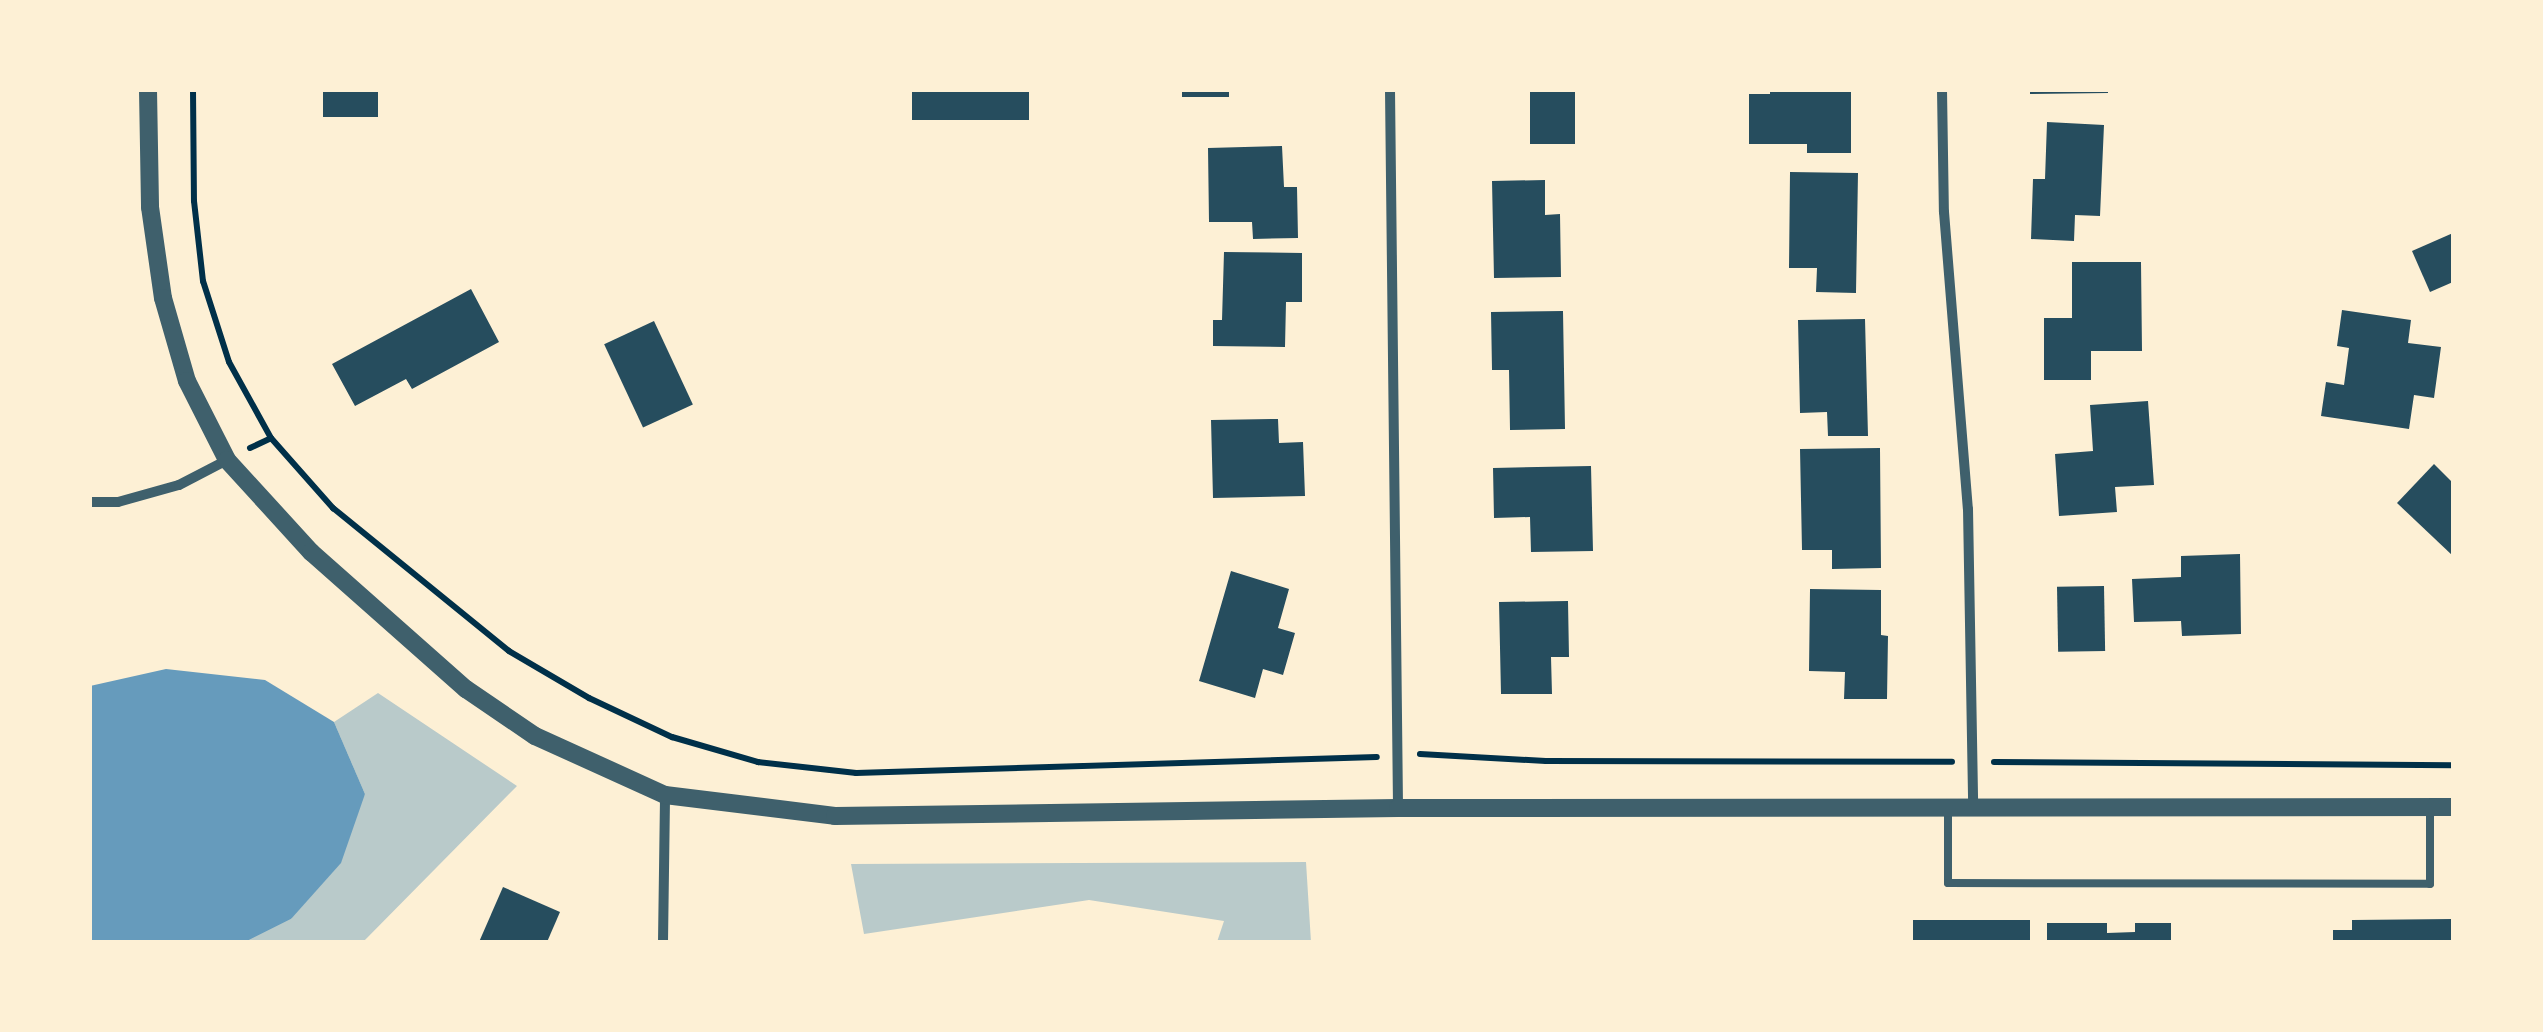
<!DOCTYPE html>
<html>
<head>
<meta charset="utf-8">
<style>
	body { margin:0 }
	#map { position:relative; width:2543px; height:1032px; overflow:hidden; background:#fdf0d5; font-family:Quicksand,sans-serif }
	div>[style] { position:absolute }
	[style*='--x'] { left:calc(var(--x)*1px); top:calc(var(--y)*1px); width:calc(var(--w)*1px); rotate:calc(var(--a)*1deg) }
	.green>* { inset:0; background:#b9caca }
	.water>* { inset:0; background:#669bbc }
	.building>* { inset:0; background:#264d5e; transform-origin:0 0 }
	.path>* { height:6px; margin:-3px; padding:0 3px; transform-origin:3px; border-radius:3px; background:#003049 }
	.service>* { height:8px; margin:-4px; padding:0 4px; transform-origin:4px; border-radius:4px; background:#3f606c }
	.minor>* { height:10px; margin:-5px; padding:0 5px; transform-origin:5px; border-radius:5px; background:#3f606c }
	.tertiary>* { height:18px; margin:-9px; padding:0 9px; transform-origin:9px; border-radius:9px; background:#3f606c }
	span { translate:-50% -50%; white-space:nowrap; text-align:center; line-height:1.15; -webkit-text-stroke:8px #fdf0d5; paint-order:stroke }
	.frame { position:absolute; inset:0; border:92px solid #fdf0d5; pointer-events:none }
</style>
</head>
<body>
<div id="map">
	<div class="green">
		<i style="clip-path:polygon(378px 693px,517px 786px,363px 942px,245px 942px,291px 919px,365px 794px,334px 722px)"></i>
		<i style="clip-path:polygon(1306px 862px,1311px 942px,1217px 942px,1224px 921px,1089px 900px,864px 934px,851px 864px)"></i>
	</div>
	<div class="water">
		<i style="clip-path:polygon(166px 669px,265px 680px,334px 722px,365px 794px,341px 863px,291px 919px,245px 942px,90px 942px,90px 686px)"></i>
	</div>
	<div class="building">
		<i style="left:323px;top:90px;width:55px;height:27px"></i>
		<i style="left:912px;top:90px;width:117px;height:30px"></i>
		<i style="left:1182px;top:90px;width:47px;height:7px"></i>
		<i style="left:1530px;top:90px;width:45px;height:54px"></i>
		<i style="clip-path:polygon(1770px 90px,1851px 90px,1851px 153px,1807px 153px,1807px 144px,1749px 144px,1749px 94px,1770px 94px)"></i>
		<i style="clip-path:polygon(2030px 90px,2108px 90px,2108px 93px,2030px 94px)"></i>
		<i style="clip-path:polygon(2047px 122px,2104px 125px,2100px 216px,2075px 215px,2074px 241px,2031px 239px,2033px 179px,2045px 179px)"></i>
		<i style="clip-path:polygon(1282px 146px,1284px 187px,1297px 187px,1298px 238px,1253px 239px,1252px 222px,1209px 222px,1208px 148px)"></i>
		<i style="clip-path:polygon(1790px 172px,1858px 173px,1856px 293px,1816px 292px,1817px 268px,1789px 268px)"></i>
		<i style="clip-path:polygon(1545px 180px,1545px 215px,1560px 214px,1561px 277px,1494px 278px,1492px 181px)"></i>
		<i style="clip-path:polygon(2453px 233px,2453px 282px,2430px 292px,2412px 251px)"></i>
		<i style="clip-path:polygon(1224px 252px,1302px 253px,1302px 302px,1286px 302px,1285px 347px,1213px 346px,1213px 320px,1222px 320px)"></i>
		<i style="clip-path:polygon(2072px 262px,2141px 262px,2142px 351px,2091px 351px,2091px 380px,2044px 380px,2044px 318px,2072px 318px)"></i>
		<i style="clip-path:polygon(471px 289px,499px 342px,412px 389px,406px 379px,355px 406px,332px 364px)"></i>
		<i style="clip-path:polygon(2342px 310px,2411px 320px,2408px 343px,2441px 347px,2434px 398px,2414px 395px,2409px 429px,2321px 416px,2326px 382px,2344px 385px,2349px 348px,2337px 346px)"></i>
		<i style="clip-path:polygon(1563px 311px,1565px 429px,1510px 430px,1509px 370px,1492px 370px,1491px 312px)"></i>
		<i style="clip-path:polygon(1865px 319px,1868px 436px,1828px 436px,1827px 412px,1800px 413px,1798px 320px)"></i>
		<i style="left:654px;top:321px;width:92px;height:55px;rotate:65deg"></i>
		<i style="clip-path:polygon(2148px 401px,2154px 485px,2115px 487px,2117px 512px,2059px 516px,2055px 454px,2093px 451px,2090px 405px)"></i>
		<i style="clip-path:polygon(1278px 419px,1279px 443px,1303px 442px,1305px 496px,1213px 498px,1211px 420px)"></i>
		<i style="clip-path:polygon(1880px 448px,1881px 568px,1832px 569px,1832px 550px,1802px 550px,1800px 449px)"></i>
		<i style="clip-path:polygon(2434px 464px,2453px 483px,2453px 556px,2397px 503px)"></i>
		<i style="clip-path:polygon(1591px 466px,1593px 551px,1531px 552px,1530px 517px,1494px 518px,1493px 468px)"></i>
		<i style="clip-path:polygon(2240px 554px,2241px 634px,2182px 636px,2181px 621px,2134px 622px,2132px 579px,2181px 577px,2181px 556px)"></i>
		<i style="clip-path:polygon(1231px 571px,1289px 589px,1278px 628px,1295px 633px,1283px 675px,1263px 669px,1255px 698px,1199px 681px)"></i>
		<i style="left:2104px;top:586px;width:65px;height:47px;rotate:89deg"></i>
		<i style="clip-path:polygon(1810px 589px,1881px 590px,1881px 635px,1888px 636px,1887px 699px,1844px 699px,1845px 672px,1809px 671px)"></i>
		<i style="clip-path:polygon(1568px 601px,1569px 657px,1551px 657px,1552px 694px,1501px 694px,1499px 602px)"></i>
		<i style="clip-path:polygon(503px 887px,560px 912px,547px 942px,479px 942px)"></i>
		<i style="clip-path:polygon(2453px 919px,2453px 942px,2333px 942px,2333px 930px,2352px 930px,2352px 920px)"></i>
		<i style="left:2030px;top:920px;width:22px;height:117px;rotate:90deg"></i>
		<i style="clip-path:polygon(2047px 923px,2107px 923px,2107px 933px,2135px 932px,2135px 923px,2171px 923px,2171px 942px,2047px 942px)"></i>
	</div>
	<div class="path">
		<i style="--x:193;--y:90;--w:111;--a:89.5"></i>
		<i style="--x:194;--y:201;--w:81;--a:83.6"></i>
		<i style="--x:203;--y:281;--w:85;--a:72.2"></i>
		<i style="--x:229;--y:362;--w:87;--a:61.1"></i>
		<i style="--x:271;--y:438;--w:94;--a:48.5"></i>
		<i style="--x:333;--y:508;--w:227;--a:39.1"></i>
		<i style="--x:509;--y:651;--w:93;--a:30.4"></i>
		<i style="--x:589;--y:698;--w:92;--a:25.2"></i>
		<i style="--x:672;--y:737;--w:90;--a:16.2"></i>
		<i style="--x:758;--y:762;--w:99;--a:6.4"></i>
		<i style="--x:856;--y:773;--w:521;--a:-1.76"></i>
		<i style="--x:250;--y:448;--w:23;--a:-25"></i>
		<i style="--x:1420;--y:754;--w:126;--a:3.2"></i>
		<i style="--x:1546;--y:761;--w:406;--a:0.1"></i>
		<i style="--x:1994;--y:762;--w:459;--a:0.4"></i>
	</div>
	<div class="service">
		<i style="--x:1948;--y:809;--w:74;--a:90"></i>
		<i style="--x:1948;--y:883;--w:482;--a:0.1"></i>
		<i style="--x:2430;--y:884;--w:75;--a:-90"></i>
	</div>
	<div class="minor">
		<i style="--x:1390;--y:90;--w:718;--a:89.36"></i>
		<i style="--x:1942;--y:90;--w:122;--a:89.1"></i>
		<i style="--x:1944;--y:212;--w:298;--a:85.4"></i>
		<i style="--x:1968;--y:509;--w:299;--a:89"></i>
		<i style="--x:90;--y:502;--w:28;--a:0"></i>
		<i style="--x:118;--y:502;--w:63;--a:-15.6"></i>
		<i style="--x:179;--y:485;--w:54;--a:-27.5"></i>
		<i style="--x:663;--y:942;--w:147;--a:-89.2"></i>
	</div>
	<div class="tertiary">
		<i style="--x:148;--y:90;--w:117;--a:89"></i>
		<i style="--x:150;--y:207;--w:92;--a:81.9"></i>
		<i style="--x:163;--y:298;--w:86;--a:73.9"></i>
		<i style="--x:187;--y:381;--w:89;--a:63.1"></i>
		<i style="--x:227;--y:460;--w:125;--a:47.6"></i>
		<i style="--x:311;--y:552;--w:207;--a:41.5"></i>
		<i style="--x:466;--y:689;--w:83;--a:34.3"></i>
		<i style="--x:535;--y:736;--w:143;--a:24.4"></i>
		<i style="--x:665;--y:795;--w:171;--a:7"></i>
		<i style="--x:835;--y:816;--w:563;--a:-0.81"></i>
		<i style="--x:1398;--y:808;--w:1055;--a:-0.05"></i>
	</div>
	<div class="frame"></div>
</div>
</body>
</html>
